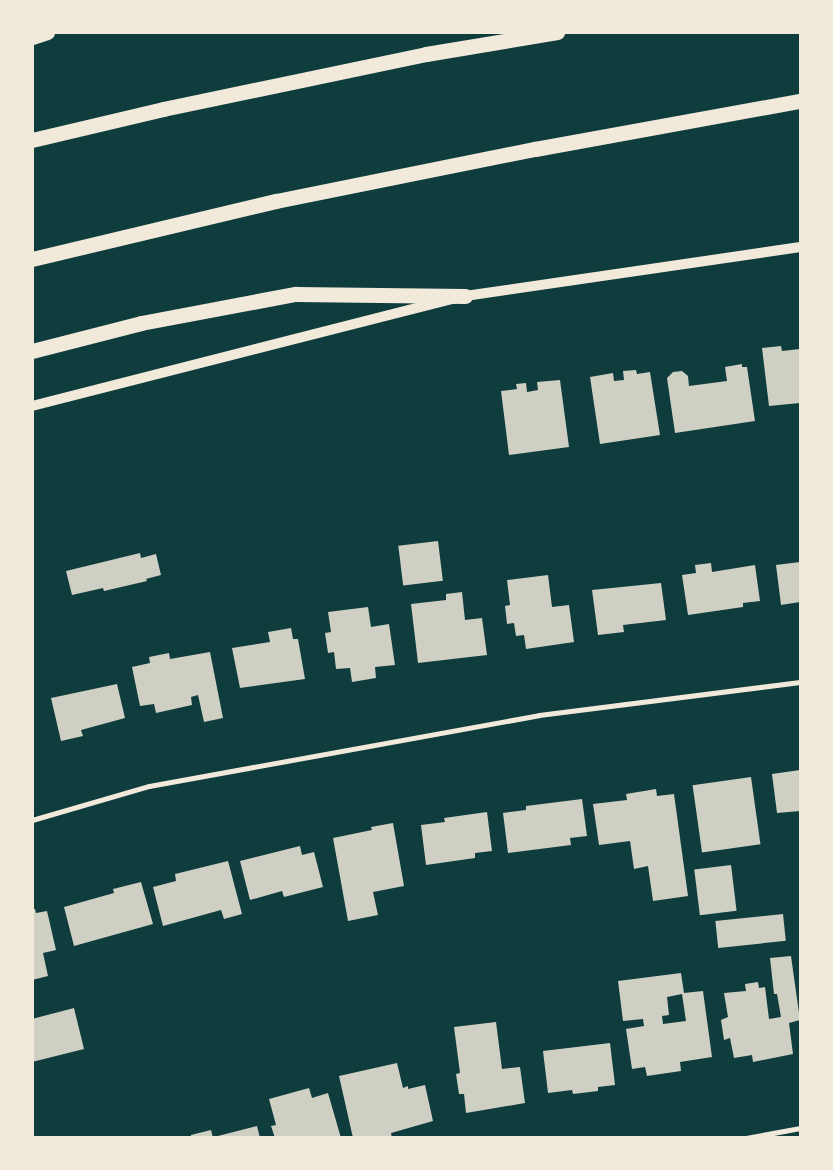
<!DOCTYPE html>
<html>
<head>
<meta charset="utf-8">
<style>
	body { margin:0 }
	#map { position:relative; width:833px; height:1170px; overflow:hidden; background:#0f3d3e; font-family:"Times New Roman",serif }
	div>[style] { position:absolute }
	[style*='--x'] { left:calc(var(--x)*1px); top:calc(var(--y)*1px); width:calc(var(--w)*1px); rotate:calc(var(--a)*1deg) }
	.building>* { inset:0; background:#cfcfc3; transform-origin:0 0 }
	.minor>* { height:5px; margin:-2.5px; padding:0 2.5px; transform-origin:2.5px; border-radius:2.5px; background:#f1e9da }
	.secondary>* { height:10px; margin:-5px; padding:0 5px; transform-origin:5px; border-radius:5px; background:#f1e9da }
	.motorway>* { height:15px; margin:-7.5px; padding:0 7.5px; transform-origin:7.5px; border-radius:7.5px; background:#f1e9da }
	span { translate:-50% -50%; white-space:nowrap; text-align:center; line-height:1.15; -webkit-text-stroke:4px #f1e9da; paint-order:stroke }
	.frame { position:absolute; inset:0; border:34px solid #f1e9da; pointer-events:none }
</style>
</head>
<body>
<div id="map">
	<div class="building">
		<i style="clip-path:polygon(781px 346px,782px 351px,800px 349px,800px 403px,769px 406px,762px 348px)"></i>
		<i style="clip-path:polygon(742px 364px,742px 367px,747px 367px,755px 421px,675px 433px,667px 378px,673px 372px,682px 371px,688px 376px,689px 386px,727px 381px,725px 367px)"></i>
		<i style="clip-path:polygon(636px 370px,637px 374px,650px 372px,660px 435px,600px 444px,590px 377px,613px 373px,614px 381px,624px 380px,623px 371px)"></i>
		<i style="clip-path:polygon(560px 380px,569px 447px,509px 455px,501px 391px,517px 389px,516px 384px,526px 383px,527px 392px,538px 390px,537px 382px)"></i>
		<i style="left:438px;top:541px;width:40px;height:40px;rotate:83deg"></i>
		<i style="clip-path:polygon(140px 553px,141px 558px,156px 554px,161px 575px,146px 579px,147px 581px,104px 591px,103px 588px,72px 595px,66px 571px)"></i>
		<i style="clip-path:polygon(800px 562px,800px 602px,781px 605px,776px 565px)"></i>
		<i style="clip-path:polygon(711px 563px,712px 572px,755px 565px,760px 601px,743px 603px,743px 607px,688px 615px,682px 575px,696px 573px,695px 565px)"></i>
		<i style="clip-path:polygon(548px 575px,552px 607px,569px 605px,574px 642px,526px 649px,524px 635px,516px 636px,514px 623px,507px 624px,505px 606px,510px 605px,507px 580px)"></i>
		<i style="clip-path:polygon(661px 583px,666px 620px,623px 625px,624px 632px,598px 635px,592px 590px)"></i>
		<i style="clip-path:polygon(462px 592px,465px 620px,482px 618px,487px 655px,418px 663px,411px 604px,446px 600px,446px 594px)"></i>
		<i style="clip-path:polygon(368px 607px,371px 627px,389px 624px,395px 665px,375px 667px,376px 678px,352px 682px,350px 668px,336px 669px,334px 652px,328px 653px,325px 633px,331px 632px,328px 612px)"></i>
		<i style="clip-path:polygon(291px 628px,293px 639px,298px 639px,305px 679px,240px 688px,232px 648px,270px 642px,268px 632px)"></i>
		<i style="clip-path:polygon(210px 652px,223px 718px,204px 722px,198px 695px,191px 697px,192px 705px,156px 713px,154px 704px,140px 706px,132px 667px,150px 663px,149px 657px,169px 653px,170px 659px)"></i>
		<i style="clip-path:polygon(117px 684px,125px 718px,81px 730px,83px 736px,61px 741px,51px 698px)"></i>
		<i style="clip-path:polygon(800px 770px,800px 811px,777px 813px,772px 774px)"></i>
		<i style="left:751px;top:777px;width:68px;height:59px;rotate:82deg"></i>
		<i style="clip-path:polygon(656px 789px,657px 796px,674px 794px,688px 896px,653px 901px,648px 866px,634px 869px,630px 841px,599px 845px,593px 804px,627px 800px,626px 794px)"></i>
		<i style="clip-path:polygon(582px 799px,587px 836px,570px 838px,571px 845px,508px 853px,503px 813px,526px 810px,526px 806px)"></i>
		<i style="clip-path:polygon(487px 812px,492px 851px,475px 853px,475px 858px,426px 865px,421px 825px,445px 822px,444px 818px)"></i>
		<i style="clip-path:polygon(393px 823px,404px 886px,373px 892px,378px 915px,348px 921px,333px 838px,372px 830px,371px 827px)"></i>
		<i style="clip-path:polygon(300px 846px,302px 855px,314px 852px,323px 887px,284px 897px,282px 891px,250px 900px,240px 861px)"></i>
		<i style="clip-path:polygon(228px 861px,242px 914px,224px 919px,221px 910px,163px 926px,153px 887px,176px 881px,175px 874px)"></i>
		<i style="left:731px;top:865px;width:46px;height:37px;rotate:83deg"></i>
		<i style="clip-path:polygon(141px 882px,153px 924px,74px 946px,64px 907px,114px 893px,113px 889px)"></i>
		<i style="clip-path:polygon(32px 909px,35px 909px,36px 913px,47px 911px,56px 950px,43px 953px,48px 976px,32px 980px)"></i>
		<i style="left:783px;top:914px;width:27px;height:68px;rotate:84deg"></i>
		<i style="clip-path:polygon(791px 956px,800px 1020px,789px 1023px,793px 1054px,753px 1062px,752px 1055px,734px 1058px,730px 1038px,724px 1040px,721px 1020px,728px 1017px,724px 993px,746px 991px,745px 984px,758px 982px,759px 988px,765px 987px,769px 1019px,781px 1017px,777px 994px,774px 994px,770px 958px)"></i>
		<i style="clip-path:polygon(evenodd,681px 973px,684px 993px,703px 991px,712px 1057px,680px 1062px,681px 1071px,647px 1076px,645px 1067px,632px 1069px,626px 1029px,644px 1026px,643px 1019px,623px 1021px,618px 981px,681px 973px,682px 994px,686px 1021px,663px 1024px,662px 1016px,669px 1015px,667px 997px,682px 994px)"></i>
		<i style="clip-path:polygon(74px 1008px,84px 1049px,32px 1062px,32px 1019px)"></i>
		<i style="clip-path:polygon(496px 1022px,502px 1069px,520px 1067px,525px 1103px,466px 1113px,464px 1094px,459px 1094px,456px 1074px,460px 1073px,454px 1027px)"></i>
		<i style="clip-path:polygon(610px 1043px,615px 1085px,598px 1087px,598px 1091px,573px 1094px,572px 1090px,548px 1093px,543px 1051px)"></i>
		<i style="clip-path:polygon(397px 1063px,403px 1088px,408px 1086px,408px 1089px,425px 1085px,433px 1121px,391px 1133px,392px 1138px,353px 1138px,339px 1076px)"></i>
		<i style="clip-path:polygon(309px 1088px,312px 1098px,328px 1093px,341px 1138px,275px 1138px,271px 1126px,276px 1125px,269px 1099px)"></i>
		<i style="clip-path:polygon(257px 1126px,260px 1138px,214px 1138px,214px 1137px)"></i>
		<i style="clip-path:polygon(211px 1130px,213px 1138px,191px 1138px,191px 1135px)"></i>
	</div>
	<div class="minor">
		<i style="--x:32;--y:820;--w:122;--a:-16.2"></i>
		<i style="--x:149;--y:786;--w:396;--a:-10.3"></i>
		<i style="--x:539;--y:715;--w:263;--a:-7.2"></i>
		<i style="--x:746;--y:1138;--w:55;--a:-10.5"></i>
	</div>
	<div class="secondary">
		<i style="--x:32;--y:406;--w:447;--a:-14.3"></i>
		<i style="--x:465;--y:296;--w:339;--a:-8.3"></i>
	</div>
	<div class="motorway">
		<i style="--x:32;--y:37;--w:16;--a:-18"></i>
		<i style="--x:32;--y:140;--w:135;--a:-13.3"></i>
		<i style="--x:163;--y:109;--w:269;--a:-11.8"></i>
		<i style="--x:426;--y:54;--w:133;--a:-9.5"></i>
		<i style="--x:32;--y:259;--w:251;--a:-13.4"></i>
		<i style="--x:276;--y:201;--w:264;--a:-11.4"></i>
		<i style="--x:535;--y:149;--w:269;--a:-10.3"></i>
		<i style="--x:32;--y:351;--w:113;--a:-14.4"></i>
		<i style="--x:141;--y:323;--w:157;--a:-10.7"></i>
		<i style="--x:295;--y:294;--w:170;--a:0.7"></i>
	</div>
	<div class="frame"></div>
</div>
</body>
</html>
